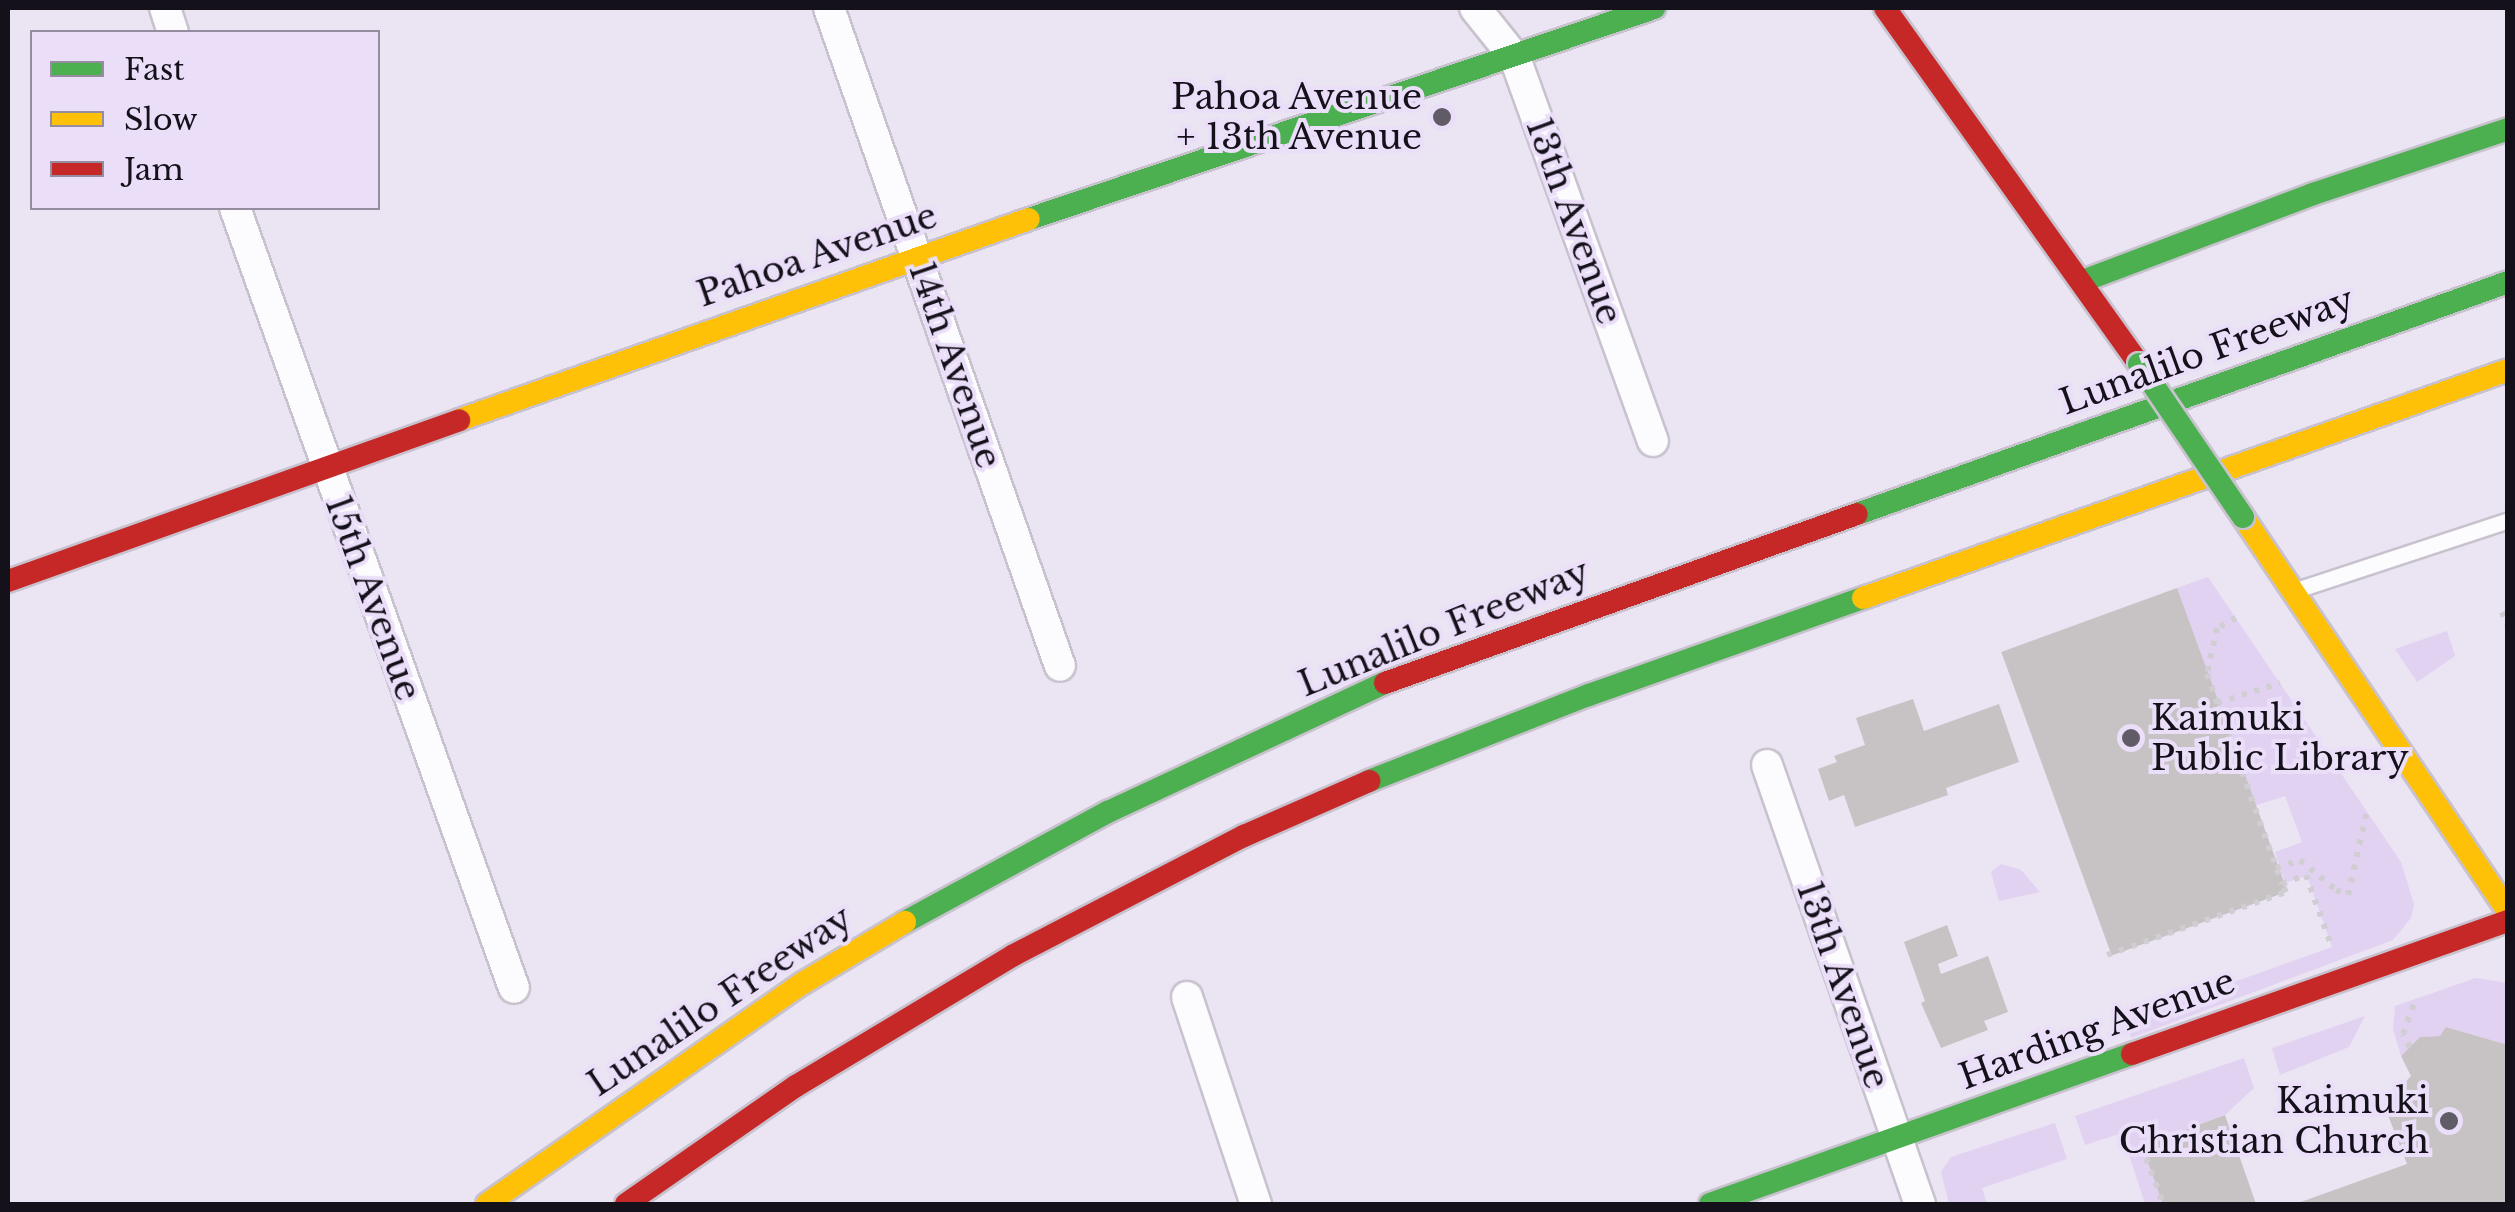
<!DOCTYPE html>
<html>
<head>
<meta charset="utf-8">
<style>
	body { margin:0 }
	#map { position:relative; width:2515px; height:1212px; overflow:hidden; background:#ebe4f3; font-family:"Libre Baskerville",serif }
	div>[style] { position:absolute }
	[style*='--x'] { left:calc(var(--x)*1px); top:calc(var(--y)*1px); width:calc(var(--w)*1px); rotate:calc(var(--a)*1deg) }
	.green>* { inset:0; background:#e1d2f2 }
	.building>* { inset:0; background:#c7c3c4; transform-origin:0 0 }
	.path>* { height:6px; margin-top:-3px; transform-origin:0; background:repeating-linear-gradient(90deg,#d0ced3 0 5px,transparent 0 13px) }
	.roads { filter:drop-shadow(2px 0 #c8c2ce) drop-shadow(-2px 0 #c8c2ce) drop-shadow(0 2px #c8c2ce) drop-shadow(0 -2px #c8c2ce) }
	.lane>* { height:15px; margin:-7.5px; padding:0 7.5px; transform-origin:7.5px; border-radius:7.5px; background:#fcfbfd }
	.street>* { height:30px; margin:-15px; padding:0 15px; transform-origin:15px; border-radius:15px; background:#fcfbfd }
	.fast>* { height:22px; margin:-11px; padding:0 11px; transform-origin:11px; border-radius:11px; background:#4caf50 }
	.slow>* { height:22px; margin:-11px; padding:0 11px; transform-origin:11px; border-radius:11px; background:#ffc107 }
	.jam>* { height:22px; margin:-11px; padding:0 11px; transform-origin:11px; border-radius:11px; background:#c62828 }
	.bridges { filter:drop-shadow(2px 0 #c8c2ce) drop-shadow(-2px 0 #c8c2ce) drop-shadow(0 2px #c8c2ce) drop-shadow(0 -2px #c8c2ce) }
	.fast-bridge>* { height:22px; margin:-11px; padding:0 11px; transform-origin:11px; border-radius:11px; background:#4caf50 }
	.dots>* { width:28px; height:28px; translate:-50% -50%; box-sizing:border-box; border:5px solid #eadef9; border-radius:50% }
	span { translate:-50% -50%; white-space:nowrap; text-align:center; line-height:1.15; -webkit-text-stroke:8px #eadef9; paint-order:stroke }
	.poi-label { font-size:35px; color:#15111a }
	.right { translate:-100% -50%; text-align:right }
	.left { translate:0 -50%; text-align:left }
	.street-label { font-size:35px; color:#15111a }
	.frame { position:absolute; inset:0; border:10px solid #15111a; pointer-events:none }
	.legend { position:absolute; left:30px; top:30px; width:350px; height:180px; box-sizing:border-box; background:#eadef9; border:2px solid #958ca0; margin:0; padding:12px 18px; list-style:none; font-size:30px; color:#15111a }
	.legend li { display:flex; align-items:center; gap:20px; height:50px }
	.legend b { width:50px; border:2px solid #958ca0 }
</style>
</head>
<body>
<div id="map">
	<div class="green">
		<i style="clip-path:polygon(2208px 577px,2401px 862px,2414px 904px,2411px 918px,2393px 940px,2131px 1038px,2125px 1021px,2332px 947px,2307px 876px,2285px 883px,2275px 852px,2302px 842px,2285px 796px,2254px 806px,2177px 588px)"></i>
		<i style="clip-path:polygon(2447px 631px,2455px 656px,2417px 682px,2395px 649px)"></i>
		<i style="clip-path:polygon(2001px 864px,2021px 870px,2040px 892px,1999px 901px,1991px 872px)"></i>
		<i style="clip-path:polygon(2476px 978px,2507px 983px,2507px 1045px,2447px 1027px,2440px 1036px,2420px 1037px,2401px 1056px,2393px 1029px,2395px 1006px)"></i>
		<i style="clip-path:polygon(2365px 1016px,2349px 1047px,2280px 1075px,2272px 1048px)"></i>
		<i style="clip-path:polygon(2244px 1058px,2254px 1088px,2225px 1115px,2143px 1146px,2163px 1204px,2145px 1204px,2122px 1133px,2085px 1145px,2075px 1116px)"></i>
		<i style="clip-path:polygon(2055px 1123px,2067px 1159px,1982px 1188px,1987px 1204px,1949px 1204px,1941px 1172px,1951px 1157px)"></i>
	</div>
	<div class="building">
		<i style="left:2177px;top:588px;width:323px;height:187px;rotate:70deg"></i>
		<i style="clip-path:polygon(1913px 699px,1924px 731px,1999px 704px,2019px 762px,1946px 788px,1948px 795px,1855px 827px,1844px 795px,1829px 801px,1818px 769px,1837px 762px,1834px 756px,1865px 745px,1856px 718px)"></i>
		<i style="clip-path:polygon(1947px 925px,1958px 956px,1938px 964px,1941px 974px,1988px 956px,2008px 1012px,1984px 1021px,1988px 1030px,1941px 1048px,1921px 1003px,1925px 1001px,1904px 942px)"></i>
		<i style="clip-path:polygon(2446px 1027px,2508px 1045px,2508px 1204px,2295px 1204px,2407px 1164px,2384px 1105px,2411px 1076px,2401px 1056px,2420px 1037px,2440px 1036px)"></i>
		<i style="clip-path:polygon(2225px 1115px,2256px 1204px,2163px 1204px,2142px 1146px)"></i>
	</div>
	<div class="path">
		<i style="--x:2502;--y:612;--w:16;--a:68"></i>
		<i style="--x:2236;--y:618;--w:21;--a:152"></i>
		<i style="--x:2217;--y:628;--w:47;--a:102.3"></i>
		<i style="--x:2207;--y:674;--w:223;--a:70.3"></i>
		<i style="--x:2282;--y:884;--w:26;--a:-21"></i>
		<i style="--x:2306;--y:875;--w:71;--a:70.3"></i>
		<i style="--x:2217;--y:703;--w:66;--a:-17.6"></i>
		<i style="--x:2276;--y:868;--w:25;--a:-18"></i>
		<i style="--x:2300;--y:860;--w:47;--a:39.8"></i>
		<i style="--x:2336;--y:890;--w:13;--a:23"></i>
		<i style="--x:2348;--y:895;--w:86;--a:-77.3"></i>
		<i style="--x:2107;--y:955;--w:190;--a:-19.4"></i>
		<i style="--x:2286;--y:892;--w:9;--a:-117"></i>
		<i style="--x:2410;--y:1047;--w:15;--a:-118"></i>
		<i style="--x:2403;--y:1034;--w:38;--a:-70"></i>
		<i style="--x:2142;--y:1146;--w:62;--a:70.1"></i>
	</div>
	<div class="roads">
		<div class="lane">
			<i style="--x:2296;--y:590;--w:221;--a:-18.2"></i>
		</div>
		<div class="street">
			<i style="--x:165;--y:8;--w:25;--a:72"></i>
			<i style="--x:829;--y:8;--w:697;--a:70.66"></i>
			<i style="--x:1475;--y:8;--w:64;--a:51.3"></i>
			<i style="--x:1515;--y:58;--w:407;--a:70.2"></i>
			<i style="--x:235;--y:208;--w:828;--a:70.32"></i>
			<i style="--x:1767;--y:765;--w:465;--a:70.8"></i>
			<i style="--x:1187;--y:997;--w:218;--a:71.6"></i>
		</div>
		<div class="fast">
			<i style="--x:1029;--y:219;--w:660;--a:-18.65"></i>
			<i style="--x:2083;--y:281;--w:246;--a:-20.7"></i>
			<i style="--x:2313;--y:194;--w:206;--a:-18.4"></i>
			<i style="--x:1857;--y:514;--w:691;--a:-19.61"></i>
			<i style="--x:1369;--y:781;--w:236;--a:-21.4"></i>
			<i style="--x:1589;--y:695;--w:291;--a:-19.5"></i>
			<i style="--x:905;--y:922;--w:231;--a:-28.5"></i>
			<i style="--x:1108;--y:812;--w:306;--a:-25"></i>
			<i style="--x:1710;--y:1204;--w:448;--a:-19.6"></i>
		</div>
		<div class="slow">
			<i style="--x:459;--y:420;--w:604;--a:-19.42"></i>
			<i style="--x:2243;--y:517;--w:475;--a:56.1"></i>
			<i style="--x:1863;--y:598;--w:684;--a:-19.47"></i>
			<i style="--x:487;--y:1204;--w:386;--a:-35"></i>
			<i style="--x:803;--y:983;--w:119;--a:-30.9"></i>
		</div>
		<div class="jam">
			<i style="--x:1885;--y:8;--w:437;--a:54.5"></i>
			<i style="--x:8;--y:581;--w:479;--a:-19.6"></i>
			<i style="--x:1385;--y:683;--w:501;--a:-19.7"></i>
			<i style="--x:2132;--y:1054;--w:399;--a:-19.5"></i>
			<i style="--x:626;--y:1204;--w:207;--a:-34.8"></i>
			<i style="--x:796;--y:1086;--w:254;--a:-31"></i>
			<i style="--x:1014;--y:955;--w:259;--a:-27.4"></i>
			<i style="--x:1244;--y:836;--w:137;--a:-23.7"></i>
		</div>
	</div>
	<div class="bridges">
		<div class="fast-bridge">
			<i style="--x:2139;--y:364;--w:185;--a:55.8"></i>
		</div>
	</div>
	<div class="dots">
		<i style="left:1442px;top:117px;background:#605b66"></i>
		<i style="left:2131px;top:738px;background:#605b66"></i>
		<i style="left:2449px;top:1121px;background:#605b66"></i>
	</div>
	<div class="poi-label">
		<span class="right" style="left:1422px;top:117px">Pahoa Avenue<br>+ 13th Avenue</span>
		<span class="left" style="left:2151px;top:738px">Kaimuki<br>Public Library</span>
		<span class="right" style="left:2429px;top:1121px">Kaimuki<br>Christian Church</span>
	</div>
	<div class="street-label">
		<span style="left:1574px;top:221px;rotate:70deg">13th Avenue</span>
		<span style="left:817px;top:255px;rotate:-19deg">Pahoa Avenue</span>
		<span style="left:2207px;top:351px;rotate:-20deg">Lunalilo Freeway</span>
		<span style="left:955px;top:365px;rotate:71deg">14th Avenue</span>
		<span style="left:373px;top:598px;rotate:70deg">15th Avenue</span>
		<span style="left:1444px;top:628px;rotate:-22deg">Lunalilo Freeway</span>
		<span style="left:1843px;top:985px;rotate:71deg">13th Avenue</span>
		<span style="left:720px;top:1001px;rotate:-34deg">Lunalilo Freeway</span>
		<span style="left:2097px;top:1029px;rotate:-20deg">Harding Avenue</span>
	</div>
	<div class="frame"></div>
	<ul class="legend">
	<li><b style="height:12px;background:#4caf50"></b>Fast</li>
	<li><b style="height:12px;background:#ffc107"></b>Slow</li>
	<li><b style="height:12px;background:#c62828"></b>Jam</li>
	</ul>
</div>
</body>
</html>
